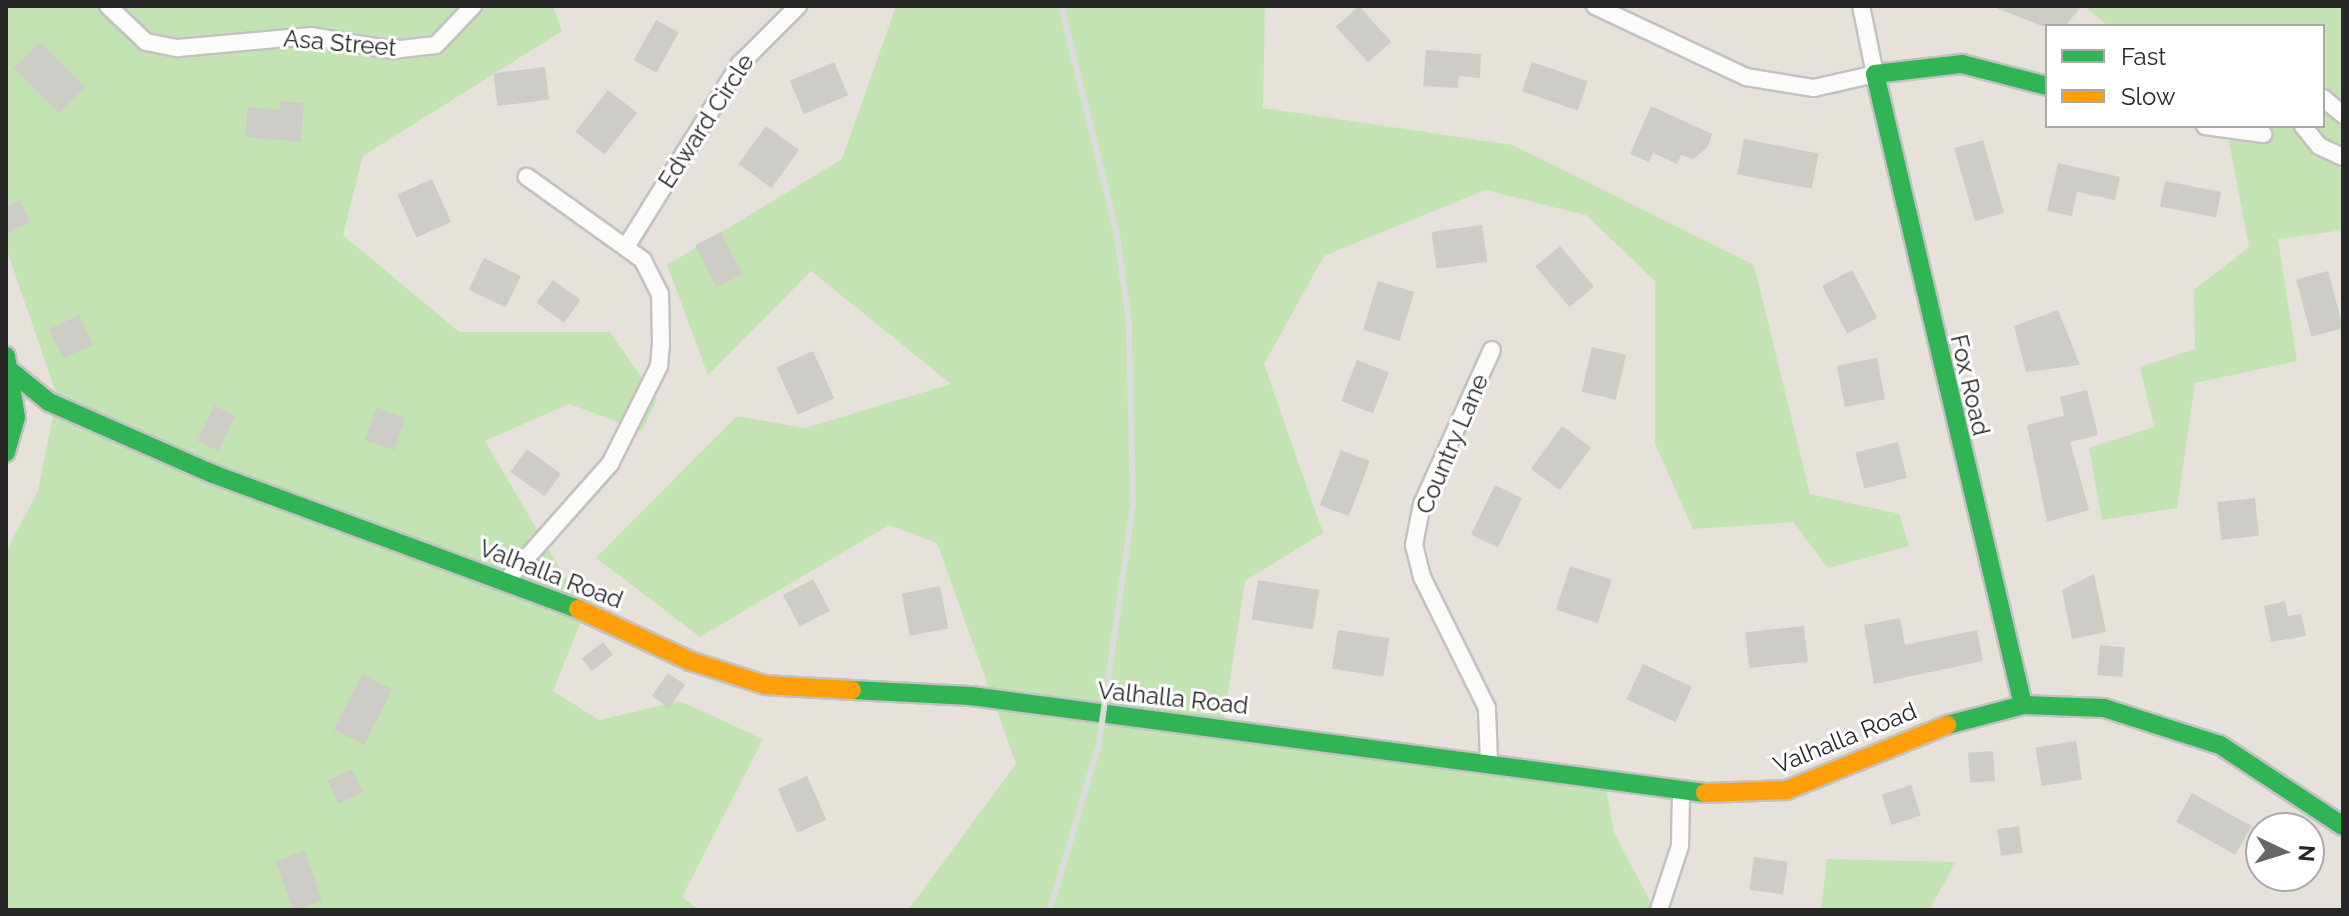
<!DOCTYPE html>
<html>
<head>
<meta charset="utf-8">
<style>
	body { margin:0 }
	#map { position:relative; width:2349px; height:916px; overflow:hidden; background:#e6e2db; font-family:Raleway,sans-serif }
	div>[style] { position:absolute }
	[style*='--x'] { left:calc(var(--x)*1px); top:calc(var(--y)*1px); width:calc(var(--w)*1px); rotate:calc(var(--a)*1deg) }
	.green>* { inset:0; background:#c4e3b3 }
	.building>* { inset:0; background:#ceccc7; transform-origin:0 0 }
	.roads { filter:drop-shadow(2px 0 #c3c1c1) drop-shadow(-2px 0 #c3c1c1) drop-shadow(0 2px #c3c1c1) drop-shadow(0 -2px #c3c1c1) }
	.street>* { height:16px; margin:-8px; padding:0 8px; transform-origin:8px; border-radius:8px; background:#fbfbfa }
	.fast>* { height:18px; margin:-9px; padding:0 9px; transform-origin:9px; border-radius:9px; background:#30b455 }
	.slow>* { height:18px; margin:-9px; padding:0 9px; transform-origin:9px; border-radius:9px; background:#ff9f0a }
	.rail>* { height:6px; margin:-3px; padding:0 3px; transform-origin:3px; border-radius:3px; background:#dcdbdd }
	span { translate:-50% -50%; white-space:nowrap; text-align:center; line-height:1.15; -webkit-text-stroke:6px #fff; paint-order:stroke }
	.street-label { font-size:24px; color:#272727 }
	.frame { position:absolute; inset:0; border:8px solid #272727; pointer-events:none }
	.legend { position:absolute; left:2045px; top:24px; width:280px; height:104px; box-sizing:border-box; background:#fff; border:2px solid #a9a9a9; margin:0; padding:10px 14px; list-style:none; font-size:24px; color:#272727 }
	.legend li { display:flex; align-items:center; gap:16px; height:40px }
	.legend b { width:40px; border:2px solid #a9a9a9 }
	.north { position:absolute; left:2245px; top:812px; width:80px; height:80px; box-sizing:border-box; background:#fff; border:2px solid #a9a9a9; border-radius:50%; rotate:94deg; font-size:22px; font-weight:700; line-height:32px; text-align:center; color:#272727 }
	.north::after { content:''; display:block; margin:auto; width:28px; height:36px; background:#6a6866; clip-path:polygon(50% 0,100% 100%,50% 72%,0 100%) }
</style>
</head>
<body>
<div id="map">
	<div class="green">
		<i style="clip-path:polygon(6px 6px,553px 6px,562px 31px,363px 156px,343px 235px,459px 332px,610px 332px,657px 400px,642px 431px,569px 404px,485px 441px,585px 611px,553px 691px,599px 720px,680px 701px,763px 739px,682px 897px,699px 910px,6px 910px,6px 552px,38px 490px,57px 396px,6px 248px)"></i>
		<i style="clip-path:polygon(896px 6px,1265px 6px,1263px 108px,1513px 145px,1754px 265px,1810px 494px,1899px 514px,1909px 546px,1828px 568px,1793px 522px,1693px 529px,1655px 444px,1655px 281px,1586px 215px,1485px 190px,1324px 256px,1264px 364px,1323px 533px,1245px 581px,1223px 726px,1606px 787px,1614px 833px,1655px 910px,908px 910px,1016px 764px,937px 543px,889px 525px,700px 637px,596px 558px,737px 416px,805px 428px,951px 384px,811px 271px,708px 375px,667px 265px,842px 159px)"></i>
		<i style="clip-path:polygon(2084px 6px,2343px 6px,2343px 230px,2278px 239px,2297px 361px,2195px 383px,2177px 508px,2102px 520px,2089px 448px,2154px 427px,2140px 367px,2195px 349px,2194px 290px,2249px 247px,2226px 126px,2323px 126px,2323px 26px,2108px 26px)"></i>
		<i style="clip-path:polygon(1827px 859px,1956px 862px,1929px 910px,1821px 910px)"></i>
	</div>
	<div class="building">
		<i style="left:1359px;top:6px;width:48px;height:31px;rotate:48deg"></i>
		<i style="clip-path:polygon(1991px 6px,2082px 6px,2065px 26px,2042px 26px)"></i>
		<i style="left:656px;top:20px;width:26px;height:46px;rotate:29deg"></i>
		<i style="left:40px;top:42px;width:64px;height:37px;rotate:45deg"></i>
		<i style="clip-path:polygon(1426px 50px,1481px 54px,1480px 78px,1459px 76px,1458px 88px,1423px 86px)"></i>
		<i style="left:834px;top:62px;width:36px;height:48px;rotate:67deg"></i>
		<i style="left:1532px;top:62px;width:59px;height:31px;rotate:19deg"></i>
		<i style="left:545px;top:67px;width:33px;height:52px;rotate:83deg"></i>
		<i style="left:608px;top:90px;width:37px;height:53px;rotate:38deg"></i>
		<i style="clip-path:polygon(280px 101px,304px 103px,301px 142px,245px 137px,248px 107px,280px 110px)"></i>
		<i style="clip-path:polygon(1651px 106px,1712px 134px,1708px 147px,1693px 159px,1681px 155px,1677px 164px,1653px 153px,1649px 162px,1630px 154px)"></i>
		<i style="left:766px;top:126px;width:41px;height:47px;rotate:36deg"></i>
		<i style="left:1744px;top:139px;width:76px;height:36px;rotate:11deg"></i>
		<i style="left:1983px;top:140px;width:76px;height:30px;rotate:74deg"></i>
		<i style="clip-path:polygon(2058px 163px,2120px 177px,2115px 200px,2077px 192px,2072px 216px,2047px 211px)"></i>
		<i style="left:432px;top:179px;width:47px;height:38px;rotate:66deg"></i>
		<i style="left:2165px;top:181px;width:57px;height:26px;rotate:11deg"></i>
		<i style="clip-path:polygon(20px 200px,30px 222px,6px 233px,6px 207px)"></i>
		<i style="left:1482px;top:225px;width:37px;height:51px;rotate:82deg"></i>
		<i style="left:721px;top:232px;width:47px;height:29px;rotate:63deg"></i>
		<i style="left:1560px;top:246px;width:53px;height:32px;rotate:50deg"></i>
		<i style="left:484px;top:258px;width:41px;height:35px;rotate:26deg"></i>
		<i style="left:1852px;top:270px;width:54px;height:34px;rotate:62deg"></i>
		<i style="left:2328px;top:271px;width:59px;height:33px;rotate:75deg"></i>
		<i style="left:553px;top:280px;width:34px;height:28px;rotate:36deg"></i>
		<i style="left:1378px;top:281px;width:38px;height:51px;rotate:17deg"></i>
		<i style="clip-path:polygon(2058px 310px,2080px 365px,2026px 372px,2014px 326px)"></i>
		<i style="left:79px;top:315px;width:33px;height:33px;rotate:65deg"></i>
		<i style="left:1592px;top:347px;width:35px;height:46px;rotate:13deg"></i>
		<i style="left:813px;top:351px;width:52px;height:40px;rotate:66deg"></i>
		<i style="left:1877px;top:358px;width:42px;height:41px;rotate:79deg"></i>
		<i style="left:1357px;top:360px;width:34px;height:44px;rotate:21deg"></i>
		<i style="clip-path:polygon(2087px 390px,2098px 435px,2070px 442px,2089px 510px,2047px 522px,2027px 425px,2064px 416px,2060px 397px)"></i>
		<i style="left:214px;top:406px;width:23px;height:39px;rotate:25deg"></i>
		<i style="left:376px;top:408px;width:31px;height:34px;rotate:19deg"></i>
		<i style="left:1562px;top:426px;width:36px;height:53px;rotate:36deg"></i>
		<i style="left:1898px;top:442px;width:37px;height:44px;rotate:76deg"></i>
		<i style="left:527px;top:449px;width:42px;height:28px;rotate:36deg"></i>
		<i style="left:1341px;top:450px;width:31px;height:59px;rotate:21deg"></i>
		<i style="left:1495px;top:485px;width:30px;height:55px;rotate:26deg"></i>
		<i style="left:2255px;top:498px;width:38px;height:38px;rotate:84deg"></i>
		<i style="left:1570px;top:566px;width:44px;height:46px;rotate:18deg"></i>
		<i style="clip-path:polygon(2094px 574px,2106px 632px,2072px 639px,2062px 590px)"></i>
		<i style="left:813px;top:579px;width:36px;height:34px;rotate:62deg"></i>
		<i style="left:1258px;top:580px;width:62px;height:40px;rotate:9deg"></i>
		<i style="left:940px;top:586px;width:43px;height:39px;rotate:79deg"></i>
		<i style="clip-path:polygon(2285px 601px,2288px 616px,2301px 614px,2306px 636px,2271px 642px,2264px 606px)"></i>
		<i style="clip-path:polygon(1900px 618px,1905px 645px,1977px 630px,1983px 661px,1874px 684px,1864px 625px)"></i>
		<i style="left:1804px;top:626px;width:36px;height:59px;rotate:84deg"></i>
		<i style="left:1338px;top:630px;width:52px;height:39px;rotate:9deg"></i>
		<i style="left:603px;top:642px;width:16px;height:27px;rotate:52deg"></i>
		<i style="left:2100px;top:645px;width:25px;height:30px;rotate:5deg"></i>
		<i style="left:1643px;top:664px;width:54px;height:39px;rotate:25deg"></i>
		<i style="left:668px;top:673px;width:21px;height:28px;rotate:35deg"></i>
		<i style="left:362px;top:674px;width:34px;height:62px;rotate:27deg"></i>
		<i style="left:2076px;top:741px;width:39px;height:41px;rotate:81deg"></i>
		<i style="left:1993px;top:751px;width:30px;height:25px;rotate:86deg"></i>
		<i style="left:352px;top:769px;width:26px;height:27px;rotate:65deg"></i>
		<i style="left:807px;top:776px;width:48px;height:32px;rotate:66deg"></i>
		<i style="left:1911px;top:785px;width:32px;height:31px;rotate:72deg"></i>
		<i style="left:2192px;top:793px;width:68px;height:33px;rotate:29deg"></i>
		<i style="left:2019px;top:826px;width:27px;height:22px;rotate:82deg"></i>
		<i style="left:305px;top:851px;width:53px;height:31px;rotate:71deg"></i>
		<i style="left:1754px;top:857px;width:34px;height:33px;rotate:8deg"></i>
	</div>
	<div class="roads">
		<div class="street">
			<i style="--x:108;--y:6;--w:52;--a:43.5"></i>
			<i style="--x:146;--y:42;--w:33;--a:11"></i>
			<i style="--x:178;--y:48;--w:134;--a:-5.2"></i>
			<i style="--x:311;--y:36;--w:82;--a:9.8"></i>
			<i style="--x:392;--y:50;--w:44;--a:-6.5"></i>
			<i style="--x:436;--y:45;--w:54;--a:-46.5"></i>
			<i style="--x:1595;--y:6;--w:167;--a:25.2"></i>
			<i style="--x:1746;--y:77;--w:69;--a:9.2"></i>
			<i style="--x:1814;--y:88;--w:63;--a:-12.9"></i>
			<i style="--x:1875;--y:74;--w:69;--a:-101.6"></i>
			<i style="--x:2323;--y:98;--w:26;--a:40"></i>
			<i style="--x:2205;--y:126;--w:59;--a:7.9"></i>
			<i style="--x:2303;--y:126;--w:26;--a:51"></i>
			<i style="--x:2319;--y:146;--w:26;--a:25"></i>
			<i style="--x:626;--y:247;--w:216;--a:-58.1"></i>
			<i style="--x:740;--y:64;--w:82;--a:-45"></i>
			<i style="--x:506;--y:581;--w:157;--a:-48.4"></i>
			<i style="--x:610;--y:464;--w:110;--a:-63.4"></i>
			<i style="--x:659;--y:366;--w:22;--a:-85"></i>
			<i style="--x:661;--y:344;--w:50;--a:-91.1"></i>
			<i style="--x:660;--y:294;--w:38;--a:-117"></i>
			<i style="--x:643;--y:260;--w:143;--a:-144.4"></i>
			<i style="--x:1489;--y:761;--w:53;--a:-92.2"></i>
			<i style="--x:1487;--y:708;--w:146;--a:-116.4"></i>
			<i style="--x:1422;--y:577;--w:33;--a:-104"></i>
			<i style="--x:1414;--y:545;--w:42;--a:-79"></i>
			<i style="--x:1422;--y:504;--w:169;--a:-65.6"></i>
			<i style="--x:1659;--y:910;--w:67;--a:-71.8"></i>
			<i style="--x:1680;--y:846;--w:54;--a:-88.9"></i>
		</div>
		<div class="fast">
			<i style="--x:6;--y:356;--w:62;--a:80.7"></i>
			<i style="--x:16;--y:417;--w:37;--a:106"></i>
			<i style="--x:12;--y:372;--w:48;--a:39"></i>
			<i style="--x:49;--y:402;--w:179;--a:23.7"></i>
			<i style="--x:213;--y:474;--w:389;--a:20.3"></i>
			<i style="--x:852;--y:690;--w:119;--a:2.9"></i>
			<i style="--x:971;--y:696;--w:740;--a:7.53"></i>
			<i style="--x:2023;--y:705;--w:648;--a:-103.2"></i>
			<i style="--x:1875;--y:74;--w:88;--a:-6.6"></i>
			<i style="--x:1962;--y:64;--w:88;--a:14.5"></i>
			<i style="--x:1947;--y:725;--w:79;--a:-14.7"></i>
			<i style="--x:2023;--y:705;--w:81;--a:2.1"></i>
			<i style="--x:2104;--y:708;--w:122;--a:17.7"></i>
			<i style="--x:2220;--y:745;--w:147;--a:33.4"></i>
		</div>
		<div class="slow">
			<i style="--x:578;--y:609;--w:123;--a:24.9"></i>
			<i style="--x:690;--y:661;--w:79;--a:17.7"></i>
			<i style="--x:765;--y:685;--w:87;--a:3.3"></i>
			<i style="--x:1705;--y:793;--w:82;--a:-2.1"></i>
			<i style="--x:1787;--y:790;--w:173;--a:-22.1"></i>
		</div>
	</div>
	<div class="rail">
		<i style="--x:1050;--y:910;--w:174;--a:-73.6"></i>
		<i style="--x:1099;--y:743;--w:240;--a:-81.9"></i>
		<i style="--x:1133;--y:505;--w:182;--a:-91.3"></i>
		<i style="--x:1129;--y:323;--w:89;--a:-97.8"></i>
		<i style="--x:1117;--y:235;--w:236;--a:-103.7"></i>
	</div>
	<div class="street-label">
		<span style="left:340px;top:43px;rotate:5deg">Asa Street</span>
		<span style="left:706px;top:121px;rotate:-57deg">Edward Circle</span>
		<span style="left:1970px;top:385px;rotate:77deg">Fox Road</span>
		<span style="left:1452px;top:444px;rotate:-67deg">Country Lane</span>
		<span style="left:551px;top:574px;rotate:21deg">Valhalla Road</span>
		<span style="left:1173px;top:698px;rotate:6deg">Valhalla Road</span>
		<span style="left:1845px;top:738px;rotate:-22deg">Valhalla Road</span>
	</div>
	<div class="frame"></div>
	<ul class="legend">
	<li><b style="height:10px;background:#30b455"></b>Fast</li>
	<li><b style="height:10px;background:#ff9f0a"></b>Slow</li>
	</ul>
	<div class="north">N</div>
</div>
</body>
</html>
